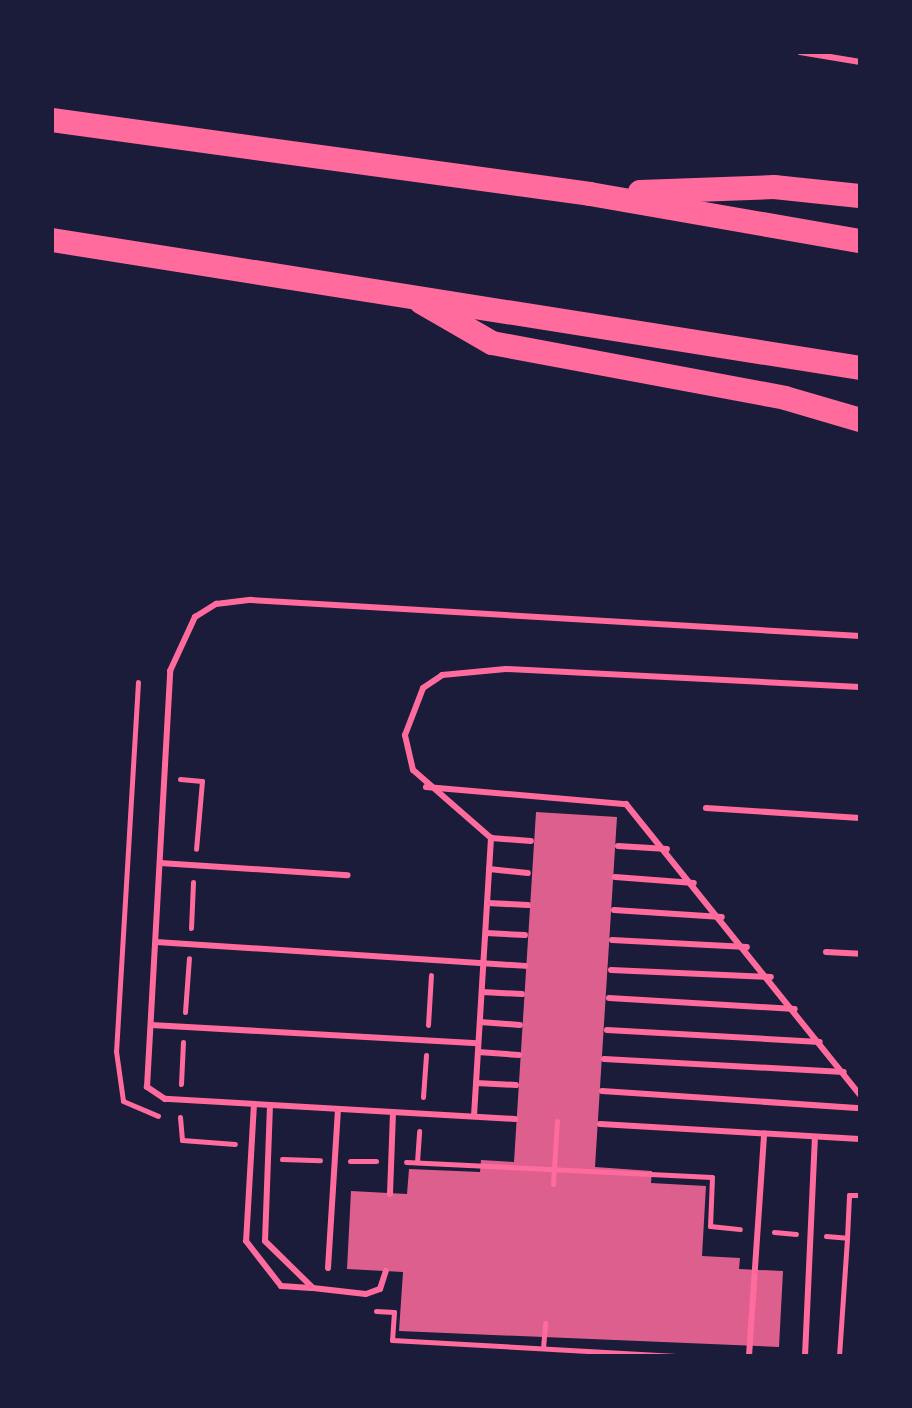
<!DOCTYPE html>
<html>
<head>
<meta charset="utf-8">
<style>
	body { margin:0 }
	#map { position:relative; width:912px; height:1408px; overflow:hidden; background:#1b1b3a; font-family:"Varela Round",sans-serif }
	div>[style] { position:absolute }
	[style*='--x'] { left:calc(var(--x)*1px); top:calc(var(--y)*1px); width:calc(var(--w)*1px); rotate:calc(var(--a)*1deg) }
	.building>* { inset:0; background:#dd5f8e }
	.path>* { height:5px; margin:-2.5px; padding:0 2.5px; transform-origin:2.5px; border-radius:2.5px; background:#ff6b9d }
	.service>* { height:6px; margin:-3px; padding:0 3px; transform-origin:3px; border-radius:3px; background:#ff6b9d }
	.motorway>* { height:24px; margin:-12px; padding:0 12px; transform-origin:12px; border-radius:12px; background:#ff6b9d }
	span { translate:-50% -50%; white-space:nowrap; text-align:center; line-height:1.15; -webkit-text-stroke:8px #1b1b3a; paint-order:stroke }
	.frame { position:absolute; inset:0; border:54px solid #1b1b3a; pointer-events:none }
</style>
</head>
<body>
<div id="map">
	<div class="building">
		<i style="clip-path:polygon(536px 812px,617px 817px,595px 1167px,652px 1171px,651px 1183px,706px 1186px,702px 1256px,740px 1258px,739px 1269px,783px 1271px,779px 1347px,399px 1331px,403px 1272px,347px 1269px,351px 1191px,407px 1194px,409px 1169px,480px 1172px,481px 1160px,514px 1162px)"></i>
	</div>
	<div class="path">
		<i style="--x:138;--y:682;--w:370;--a:93.4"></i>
		<i style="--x:116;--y:1051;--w:50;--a:82"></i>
		<i style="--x:123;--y:1101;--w:38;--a:23"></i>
		<i style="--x:180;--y:779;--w:22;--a:5"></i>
		<i style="--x:202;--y:781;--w:68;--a:95"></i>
		<i style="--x:191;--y:928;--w:46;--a:-87.5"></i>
		<i style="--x:185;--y:1012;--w:54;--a:-85.8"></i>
		<i style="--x:428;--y:1025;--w:50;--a:-86.6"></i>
		<i style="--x:181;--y:1084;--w:42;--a:-87.3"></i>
		<i style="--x:423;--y:1097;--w:42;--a:-85.9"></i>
		<i style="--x:180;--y:1117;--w:23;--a:85"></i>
		<i style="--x:182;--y:1140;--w:53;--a:4.3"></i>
		<i style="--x:282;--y:1159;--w:38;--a:2"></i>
		<i style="--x:350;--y:1161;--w:26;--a:0"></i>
		<i style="--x:406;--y:1162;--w:306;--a:2.8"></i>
		<i style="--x:712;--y:1177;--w:49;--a:92.3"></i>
		<i style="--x:710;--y:1226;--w:30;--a:6"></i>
		<i style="--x:417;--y:1162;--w:31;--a:-86"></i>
		<i style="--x:553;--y:1184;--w:63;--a:-86.4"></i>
		<i style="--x:774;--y:1232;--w:22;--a:5"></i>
		<i style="--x:826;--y:1236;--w:21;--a:5"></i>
		<i style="--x:847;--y:1238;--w:43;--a:-87.3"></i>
		<i style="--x:849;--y:1195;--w:11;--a:0"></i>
		<i style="--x:376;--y:1311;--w:18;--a:3"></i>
		<i style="--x:394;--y:1312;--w:28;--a:94"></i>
		<i style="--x:392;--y:1340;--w:289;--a:3.2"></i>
		<i style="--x:543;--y:1348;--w:25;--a:-85"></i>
		<i style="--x:839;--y:1356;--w:118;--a:-86.1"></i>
	</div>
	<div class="service">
		<i style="--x:800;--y:52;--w:61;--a:9.5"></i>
		<i style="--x:426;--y:787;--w:201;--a:4.9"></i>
		<i style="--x:626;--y:804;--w:373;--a:51.2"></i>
		<i style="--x:706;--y:808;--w:154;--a:3.7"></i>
		<i style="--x:491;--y:838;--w:40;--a:4.3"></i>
		<i style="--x:618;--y:846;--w:49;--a:3.5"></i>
		<i style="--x:160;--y:863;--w:188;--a:3.7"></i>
		<i style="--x:489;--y:869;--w:39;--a:6"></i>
		<i style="--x:615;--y:877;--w:79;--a:4.3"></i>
		<i style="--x:487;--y:903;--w:41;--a:2.8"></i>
		<i style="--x:614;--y:910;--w:108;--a:3.7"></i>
		<i style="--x:486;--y:933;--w:39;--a:3"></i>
		<i style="--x:612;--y:940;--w:135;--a:3"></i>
		<i style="--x:156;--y:942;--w:370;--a:3.7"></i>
		<i style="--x:826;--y:952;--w:34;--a:3"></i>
		<i style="--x:611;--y:970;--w:160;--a:2.5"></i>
		<i style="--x:482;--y:992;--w:40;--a:2.9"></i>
		<i style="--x:609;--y:998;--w:186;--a:3.4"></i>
		<i style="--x:480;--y:1022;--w:40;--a:4.3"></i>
		<i style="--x:151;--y:1025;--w:327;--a:3.2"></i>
		<i style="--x:607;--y:1030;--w:213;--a:3.2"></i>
		<i style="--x:478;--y:1052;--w:41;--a:4.2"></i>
		<i style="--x:604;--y:1059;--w:240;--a:3.1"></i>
		<i style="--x:476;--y:1083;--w:40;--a:2.9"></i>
		<i style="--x:602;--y:1091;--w:259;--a:3.8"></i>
		<i style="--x:254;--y:1104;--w:137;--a:93.3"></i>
		<i style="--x:246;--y:1241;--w:57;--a:52.1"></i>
		<i style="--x:281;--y:1286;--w:30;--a:4"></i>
		<i style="--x:270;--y:1105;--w:136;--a:92.1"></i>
		<i style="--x:265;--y:1241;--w:67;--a:44.4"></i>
		<i style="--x:313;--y:1288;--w:53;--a:6.5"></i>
		<i style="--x:366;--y:1294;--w:15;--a:-20"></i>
		<i style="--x:380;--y:1289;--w:19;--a:-72"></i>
		<i style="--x:474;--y:1116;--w:279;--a:-86.5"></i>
		<i style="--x:491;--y:838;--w:103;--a:-138.9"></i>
		<i style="--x:413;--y:770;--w:36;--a:-103"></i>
		<i style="--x:405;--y:735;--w:50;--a:-69"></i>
		<i style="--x:423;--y:688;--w:23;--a:-34"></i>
		<i style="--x:442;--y:675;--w:64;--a:-5.4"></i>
		<i style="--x:506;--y:669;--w:354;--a:2.9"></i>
		<i style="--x:515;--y:1119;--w:351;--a:-176.7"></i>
		<i style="--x:165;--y:1099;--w:22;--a:-146"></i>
		<i style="--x:147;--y:1087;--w:417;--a:-86.8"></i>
		<i style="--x:170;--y:671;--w:60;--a:-65.2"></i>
		<i style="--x:195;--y:617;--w:25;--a:-32"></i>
		<i style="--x:216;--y:604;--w:35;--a:-7"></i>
		<i style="--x:251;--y:600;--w:610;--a:3.38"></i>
		<i style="--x:600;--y:1124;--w:260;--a:3.3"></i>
		<i style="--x:390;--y:1194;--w:82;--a:-87.9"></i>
		<i style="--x:328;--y:1268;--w:159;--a:-86.4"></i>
		<i style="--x:749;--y:1356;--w:223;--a:-86.1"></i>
		<i style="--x:805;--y:1356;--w:219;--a:-87.4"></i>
	</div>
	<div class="motorway">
		<i style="--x:52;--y:120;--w:543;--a:7.83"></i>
		<i style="--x:590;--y:194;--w:274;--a:9.9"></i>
		<i style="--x:640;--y:192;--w:134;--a:-2.1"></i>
		<i style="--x:774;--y:187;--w:86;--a:6"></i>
		<i style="--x:52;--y:240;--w:818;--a:9"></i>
		<i style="--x:421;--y:302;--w:82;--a:30"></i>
		<i style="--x:492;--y:343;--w:298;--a:10.6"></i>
		<i style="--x:785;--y:398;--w:78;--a:16.3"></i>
	</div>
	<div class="frame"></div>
</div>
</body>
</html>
